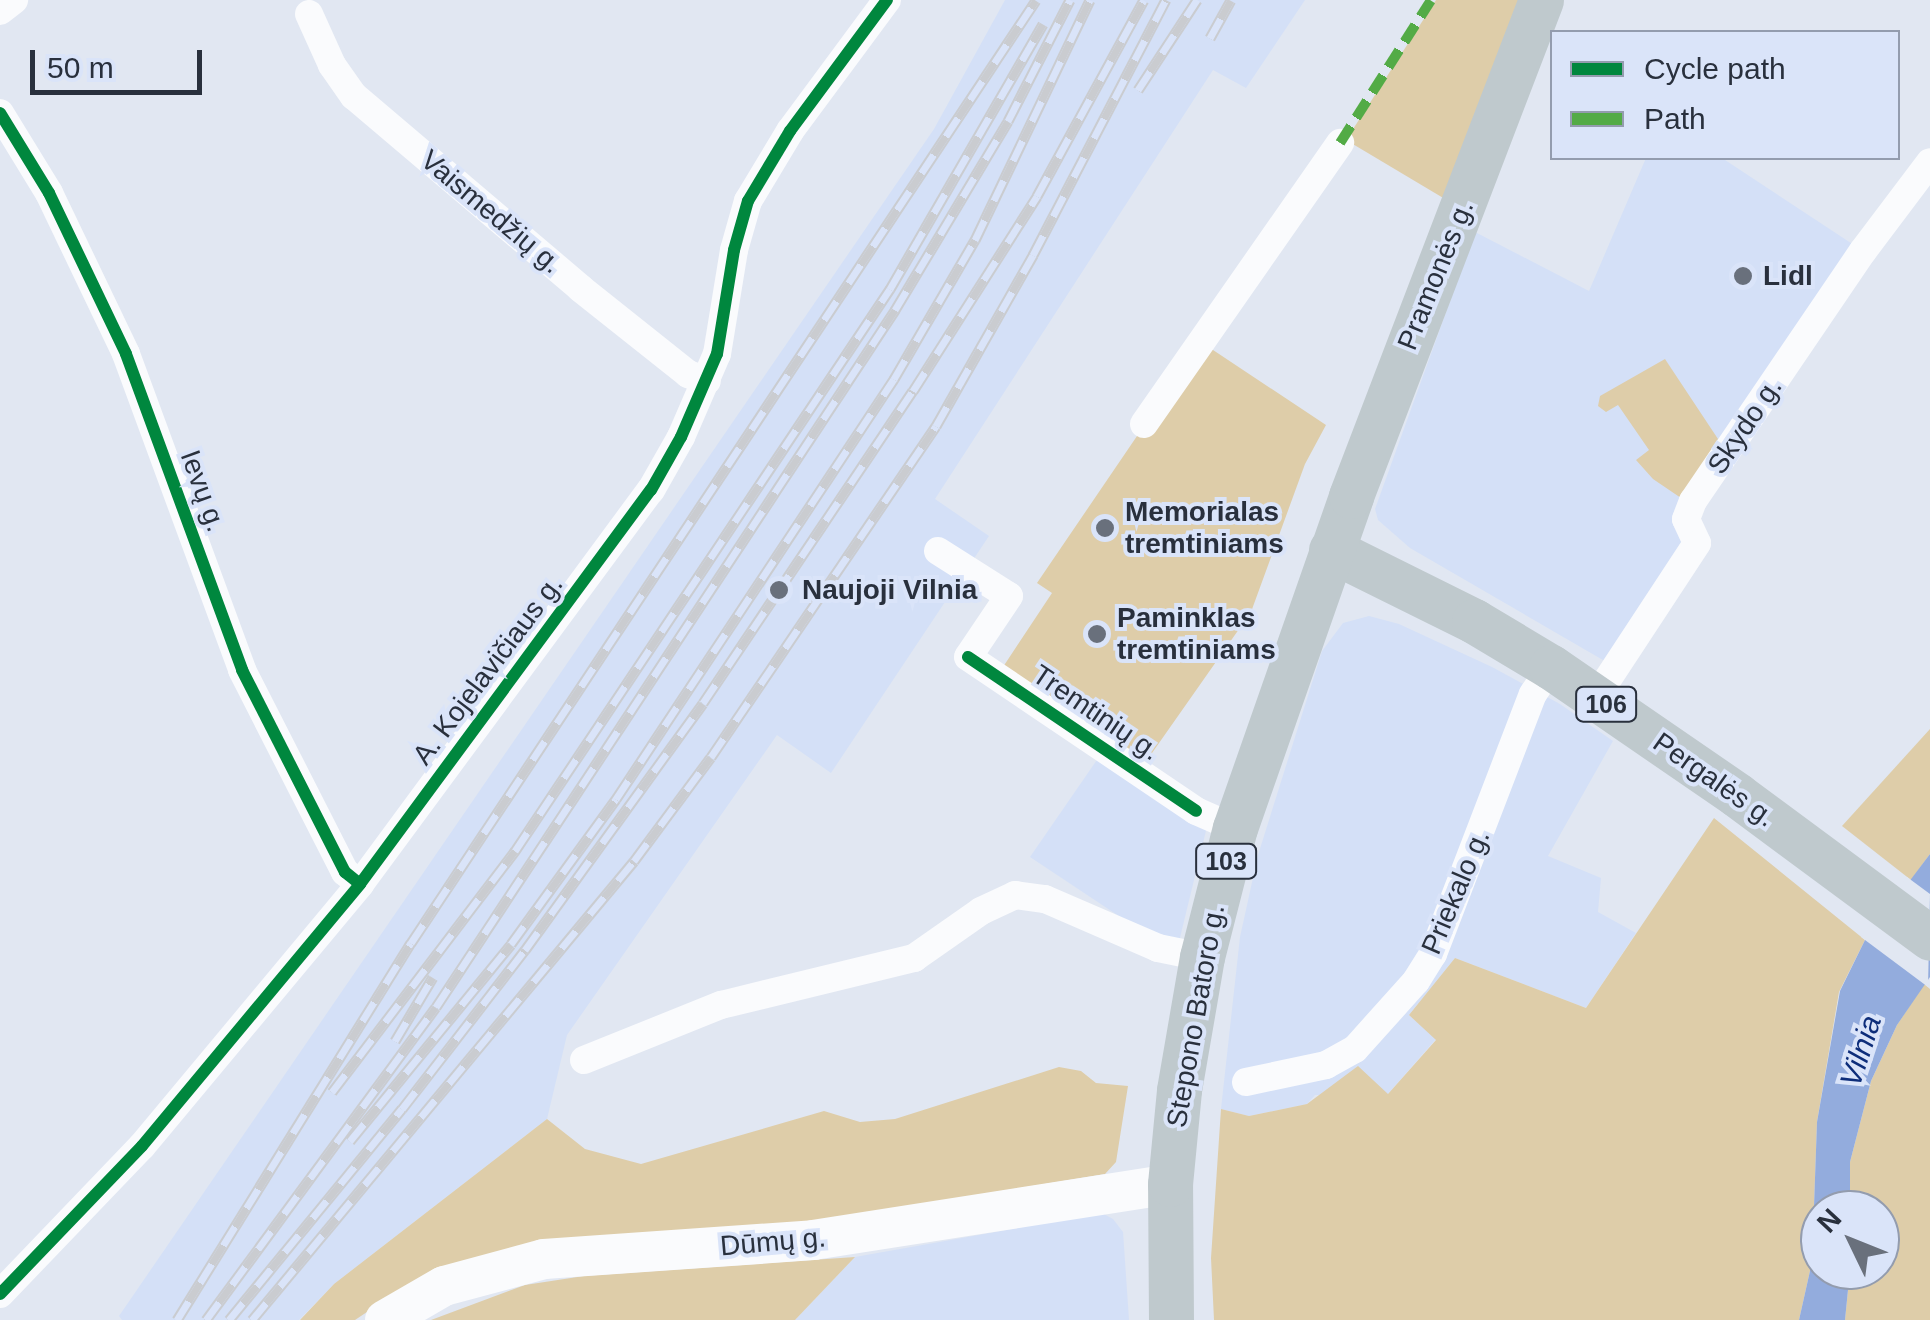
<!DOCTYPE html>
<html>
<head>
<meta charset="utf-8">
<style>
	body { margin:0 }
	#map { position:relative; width:1930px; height:1320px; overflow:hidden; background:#e1e7f2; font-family:Helvetica,sans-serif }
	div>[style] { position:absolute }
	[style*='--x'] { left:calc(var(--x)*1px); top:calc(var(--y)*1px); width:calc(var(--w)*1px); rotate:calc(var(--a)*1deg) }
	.built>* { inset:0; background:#d4e0f7 }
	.green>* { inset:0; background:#decda9 }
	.water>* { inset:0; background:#93acdd }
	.pier>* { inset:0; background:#e1e7f2 }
	.minor>* { height:28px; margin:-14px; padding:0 14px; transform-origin:14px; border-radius:14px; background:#fafbfd }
	.secondary>* { height:40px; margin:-20px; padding:0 20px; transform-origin:20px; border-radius:20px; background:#fafbfd }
	.primary>* { height:45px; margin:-22.5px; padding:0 22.5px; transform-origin:22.5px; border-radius:22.5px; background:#bfc9cd }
	.rail>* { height:11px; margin-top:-5.5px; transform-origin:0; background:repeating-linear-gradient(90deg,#dae4f9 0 22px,#caccd0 0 44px); box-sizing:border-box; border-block:2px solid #caccd0 }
	.quiet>* { height:10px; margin-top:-5px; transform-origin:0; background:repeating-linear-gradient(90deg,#53ab46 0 20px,transparent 0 30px) }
	.cycleway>* { height:12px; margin:-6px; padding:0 6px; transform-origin:6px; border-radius:6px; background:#00873e }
	.dots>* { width:28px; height:28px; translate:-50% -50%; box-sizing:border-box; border:5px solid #dae4f9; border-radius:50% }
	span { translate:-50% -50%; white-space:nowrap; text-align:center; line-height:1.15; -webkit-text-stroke:8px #dae4f9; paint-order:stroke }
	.shield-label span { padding:2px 8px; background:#dae4f9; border:2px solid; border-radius:8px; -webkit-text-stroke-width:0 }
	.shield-label { font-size:25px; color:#29303d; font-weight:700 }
	.street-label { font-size:28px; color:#29303d }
	.poi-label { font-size:28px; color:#29303d; font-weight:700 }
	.left { translate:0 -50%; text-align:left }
	.water-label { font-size:30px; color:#0d2d7a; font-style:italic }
	.legend { position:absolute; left:1550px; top:30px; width:350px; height:130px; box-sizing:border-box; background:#dae4f9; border:2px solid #939cae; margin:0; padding:12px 18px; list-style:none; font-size:30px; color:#29303d }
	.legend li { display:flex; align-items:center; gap:20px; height:50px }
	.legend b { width:50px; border:2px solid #939cae }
	.north { position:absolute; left:1800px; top:1190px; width:100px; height:100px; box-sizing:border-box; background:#dae4f9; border:2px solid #939cae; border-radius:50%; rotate:313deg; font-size:28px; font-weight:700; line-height:40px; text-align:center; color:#29303d }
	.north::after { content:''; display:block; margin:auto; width:35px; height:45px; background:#69707c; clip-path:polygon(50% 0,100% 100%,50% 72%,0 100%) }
	.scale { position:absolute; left:30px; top:50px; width:172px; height:45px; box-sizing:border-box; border:5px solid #29303d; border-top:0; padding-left:12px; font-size:30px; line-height:35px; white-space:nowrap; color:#29303d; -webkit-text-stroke:8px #dae4f9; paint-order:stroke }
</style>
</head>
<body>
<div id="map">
	<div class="built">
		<i style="clip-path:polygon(1005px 0,1305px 0,1246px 88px,1213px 70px,935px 499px,989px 536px,831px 773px,777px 735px,567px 1035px,547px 1119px,334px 1284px,299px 1320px,122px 1320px,119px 1316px,934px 129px)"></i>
		<i style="clip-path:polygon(1646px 158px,1722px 158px,1863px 251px,1710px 478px,1696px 534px,1615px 667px,1410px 548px,1378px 520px,1375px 509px,1475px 232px,1589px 291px)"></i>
		<i style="clip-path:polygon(1369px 616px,1399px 624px,1492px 667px,1560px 704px,1613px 741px,1548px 856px,1601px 878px,1598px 912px,1636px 933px,1586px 1008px,1455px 958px,1409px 1015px,1436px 1039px,1387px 1095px,1315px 1095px,1307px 1104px,1249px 1116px,1221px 1109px,1240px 937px,1258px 855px,1322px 651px,1343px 623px)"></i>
		<i style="clip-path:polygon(1110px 741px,1212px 806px,1176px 954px,1030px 857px)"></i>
		<i style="clip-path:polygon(1102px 1213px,1113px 1219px,1123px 1232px,1129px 1320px,795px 1320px,855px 1257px)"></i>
	</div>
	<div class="green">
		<i style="clip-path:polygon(1436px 0,1526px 0,1455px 205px,1346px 140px)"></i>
		<i style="clip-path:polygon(1201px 342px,1326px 425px,1305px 464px,1251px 612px,1145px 763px,1001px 670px,1052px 593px,1037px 583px)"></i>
		<i style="clip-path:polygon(1665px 359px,1718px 439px,1681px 498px,1653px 479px,1636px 460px,1649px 450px,1618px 405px,1606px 412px,1598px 406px,1600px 396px)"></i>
		<i style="clip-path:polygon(1930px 729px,1930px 854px,1911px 880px,1842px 826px)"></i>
		<i style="clip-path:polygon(1714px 818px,1865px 940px,1839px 992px,1817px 1122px,1812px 1262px,1799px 1320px,1214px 1320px,1211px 1258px,1221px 1109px,1249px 1116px,1307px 1104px,1358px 1066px,1388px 1094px,1436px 1040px,1409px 1015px,1455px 958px,1586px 1008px)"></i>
		<i style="clip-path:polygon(1924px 984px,1930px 989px,1930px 1320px,1845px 1320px,1850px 1270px,1880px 1270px,1880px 1210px,1850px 1210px,1850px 1162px,1871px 1081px,1897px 1025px)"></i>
		<i style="clip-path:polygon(1059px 1067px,1081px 1071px,1096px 1083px,1128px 1086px,1116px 1162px,1105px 1174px,400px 1290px,355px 1320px,300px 1320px,334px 1284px,547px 1119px,585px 1149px,641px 1164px,824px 1111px,860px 1122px,895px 1119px)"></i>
		<i style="clip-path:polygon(855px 1257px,795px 1320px,431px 1320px,525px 1285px,584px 1276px)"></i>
	</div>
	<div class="water">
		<i style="clip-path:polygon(1930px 854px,1930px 977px,1897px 1025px,1871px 1081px,1850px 1162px,1850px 1210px,1820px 1210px,1820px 1270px,1850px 1270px,1845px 1320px,1799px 1320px,1812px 1262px,1817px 1122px,1840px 991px,1865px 940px)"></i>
	</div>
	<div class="pier">
		<i style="clip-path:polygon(1907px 877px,1930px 894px,1928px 987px,1861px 937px)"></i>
	</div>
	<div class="minor">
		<i style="--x:0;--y:11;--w:18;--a:-38"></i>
		<i style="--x:309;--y:14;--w:56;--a:65.7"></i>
		<i style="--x:332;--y:65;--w:38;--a:55"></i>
		<i style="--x:354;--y:96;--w:297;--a:40.3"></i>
		<i style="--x:580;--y:288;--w:138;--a:38.5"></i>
		<i style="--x:688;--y:374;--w:20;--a:20"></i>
		<i style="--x:0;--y:113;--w:94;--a:58.5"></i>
		<i style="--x:49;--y:193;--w:178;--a:64.4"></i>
		<i style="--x:126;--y:354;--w:337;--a:69.8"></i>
		<i style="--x:242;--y:670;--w:227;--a:63"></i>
		<i style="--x:345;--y:872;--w:19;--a:39"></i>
		<i style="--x:1144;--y:424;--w:343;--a:-55.1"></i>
		<i style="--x:938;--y:551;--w:84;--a:32.4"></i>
		<i style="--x:1009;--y:596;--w:73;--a:123.9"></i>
		<i style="--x:968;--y:657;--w:275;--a:34"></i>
		<i style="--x:1196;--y:811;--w:43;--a:23.6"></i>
		<i style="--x:1596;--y:697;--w:184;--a:-56.7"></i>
		<i style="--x:1697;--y:543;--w:26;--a:-115"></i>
		<i style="--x:1686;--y:519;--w:19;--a:-69"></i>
		<i style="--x:1693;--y:501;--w:302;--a:-55.8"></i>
		<i style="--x:1863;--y:251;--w:111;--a:-53"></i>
		<i style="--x:584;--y:1060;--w:148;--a:-21.9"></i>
		<i style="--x:721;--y:1005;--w:199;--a:-13.7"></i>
		<i style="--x:914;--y:958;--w:82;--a:-35"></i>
		<i style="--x:981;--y:911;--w:38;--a:-25"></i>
		<i style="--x:1015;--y:895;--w:30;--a:8"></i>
		<i style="--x:1045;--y:899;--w:123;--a:23.4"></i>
		<i style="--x:1158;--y:948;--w:45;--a:11.6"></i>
		<i style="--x:1246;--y:1082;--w:82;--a:-12"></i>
		<i style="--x:1326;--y:1065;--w:33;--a:-29"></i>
		<i style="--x:1355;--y:1049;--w:91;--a:-48.1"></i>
		<i style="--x:1416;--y:981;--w:32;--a:-58"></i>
		<i style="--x:1433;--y:954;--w:279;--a:-69"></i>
		<i style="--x:1533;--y:694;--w:32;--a:-56"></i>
		<i style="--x:0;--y:1294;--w:205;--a:-46.2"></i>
		<i style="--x:142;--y:1146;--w:341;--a:-50.2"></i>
		<i style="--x:360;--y:884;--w:490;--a:-53.6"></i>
		<i style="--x:651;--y:490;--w:61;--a:-60.5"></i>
		<i style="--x:681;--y:437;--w:90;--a:-66.6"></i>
		<i style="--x:717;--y:354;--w:105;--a:-80.7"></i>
		<i style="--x:734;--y:250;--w:51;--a:-74.1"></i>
		<i style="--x:748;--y:201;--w:82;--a:-59"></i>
		<i style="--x:790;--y:131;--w:163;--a:-53.5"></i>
	</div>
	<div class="secondary">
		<i style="--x:385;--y:1320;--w:68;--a:-30"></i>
		<i style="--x:444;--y:1286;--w:104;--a:-15.1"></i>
		<i style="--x:544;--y:1259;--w:270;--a:-4"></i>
		<i style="--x:813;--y:1240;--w:361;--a:-8.9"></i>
	</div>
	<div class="primary">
		<i style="--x:1331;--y:550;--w:160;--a:26.4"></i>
		<i style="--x:1474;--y:621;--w:90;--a:30.9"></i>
		<i style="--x:1551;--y:667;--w:226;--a:34.5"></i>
		<i style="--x:1737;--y:795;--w:240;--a:36.5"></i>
		<i style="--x:1171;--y:1320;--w:136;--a:-90.4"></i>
		<i style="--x:1170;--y:1184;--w:94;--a:-84.5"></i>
		<i style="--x:1179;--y:1090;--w:135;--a:-80.2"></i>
		<i style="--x:1202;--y:957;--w:133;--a:-75.7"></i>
		<i style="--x:1235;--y:828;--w:352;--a:-70.7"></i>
		<i style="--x:1351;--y:496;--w:531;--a:-69.04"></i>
	</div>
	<div class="rail">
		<i style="--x:1210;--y:38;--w:43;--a:-61.1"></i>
		<i style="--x:1138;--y:90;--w:108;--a:-56.8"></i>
		<i style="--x:395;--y:1041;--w:74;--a:-59.3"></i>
		<i style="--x:332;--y:1092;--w:303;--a:-52.8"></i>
		<i style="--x:515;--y:851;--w:676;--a:-56.29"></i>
		<i style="--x:890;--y:289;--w:306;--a:-60"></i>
		<i style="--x:350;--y:1141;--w:254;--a:-50.7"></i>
		<i style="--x:511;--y:944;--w:179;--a:-54.1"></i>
		<i style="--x:616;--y:799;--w:504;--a:-56.5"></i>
		<i style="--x:894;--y:379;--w:161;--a:-59.8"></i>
		<i style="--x:975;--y:240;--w:266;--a:-64.4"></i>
		<i style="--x:177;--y:1320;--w:444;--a:-58.2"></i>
		<i style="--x:411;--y:943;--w:1131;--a:-56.46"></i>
		<i style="--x:206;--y:1320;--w:388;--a:-53.7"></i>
		<i style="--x:436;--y:1007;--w:835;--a:-56.63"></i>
		<i style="--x:895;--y:310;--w:220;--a:-59.1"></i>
		<i style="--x:1008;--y:121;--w:136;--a:-62.9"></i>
		<i style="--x:229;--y:1320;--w:273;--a:-50.7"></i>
		<i style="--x:402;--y:1109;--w:201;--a:-52.3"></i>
		<i style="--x:525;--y:950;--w:304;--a:-54.2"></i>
		<i style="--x:703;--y:703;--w:376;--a:-56.1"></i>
		<i style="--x:913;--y:391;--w:231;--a:-57.5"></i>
		<i style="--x:1037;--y:196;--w:223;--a:-61.4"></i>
		<i style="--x:252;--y:1320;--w:597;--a:-50.23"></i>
		<i style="--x:634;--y:861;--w:129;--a:-53.5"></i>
		<i style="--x:711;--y:757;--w:400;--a:-55.8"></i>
		<i style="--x:936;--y:426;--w:197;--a:-60.4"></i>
		<i style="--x:1033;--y:255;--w:288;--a:-62.5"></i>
	</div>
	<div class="quiet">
		<i style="--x:1340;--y:143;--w:169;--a:-57.5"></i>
	</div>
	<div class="cycleway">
		<i style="--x:0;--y:113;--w:94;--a:58.5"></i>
		<i style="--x:49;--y:193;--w:178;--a:64.4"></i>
		<i style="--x:126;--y:354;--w:337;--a:69.8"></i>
		<i style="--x:242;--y:670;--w:227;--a:63"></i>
		<i style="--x:345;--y:872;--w:19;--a:39"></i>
		<i style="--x:968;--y:657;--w:275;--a:34"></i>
		<i style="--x:0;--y:1294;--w:205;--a:-46.2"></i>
		<i style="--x:142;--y:1146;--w:341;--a:-50.2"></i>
		<i style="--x:360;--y:884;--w:490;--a:-53.6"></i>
		<i style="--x:651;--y:490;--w:61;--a:-60.5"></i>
		<i style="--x:681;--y:437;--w:90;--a:-66.6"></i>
		<i style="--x:717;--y:354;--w:105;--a:-80.7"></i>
		<i style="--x:734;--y:250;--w:51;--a:-74.1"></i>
		<i style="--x:748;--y:201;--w:82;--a:-59"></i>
		<i style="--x:790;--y:131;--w:163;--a:-53.5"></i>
	</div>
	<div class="dots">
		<i style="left:1743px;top:276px;background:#69707c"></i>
		<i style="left:1105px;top:528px;background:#69707c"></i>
		<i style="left:779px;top:590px;background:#69707c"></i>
		<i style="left:1097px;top:634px;background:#69707c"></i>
	</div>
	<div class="shield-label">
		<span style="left:1606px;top:704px">106</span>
		<span style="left:1226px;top:861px">103</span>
	</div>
	<div class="street-label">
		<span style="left:491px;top:212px;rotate:40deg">Vaismedžių g.</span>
		<span style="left:1436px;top:275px;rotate:-68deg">Pramonės g.</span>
		<span style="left:1745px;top:426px;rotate:-56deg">Skydo g.</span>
		<span style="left:203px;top:491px;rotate:70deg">Ievų g.</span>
		<span style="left:488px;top:670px;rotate:-53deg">A. Kojelavičiaus g.</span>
		<span style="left:1096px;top:713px;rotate:34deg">Tremtinių g.</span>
		<span style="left:1714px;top:780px;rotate:35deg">Pergalės g.</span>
		<span style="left:1456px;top:892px;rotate:-67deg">Priekalo g.</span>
		<span style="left:1196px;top:1016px;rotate:-80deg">Stepono Batoro g.</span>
		<span style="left:773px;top:1242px;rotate:-5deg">Dūmų g.</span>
	</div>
	<div class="poi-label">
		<span class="left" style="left:1763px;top:276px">Lidl</span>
		<span class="left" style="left:1125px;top:528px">Memorialas<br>tremtiniams</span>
		<span class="left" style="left:802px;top:590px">Naujoji Vilnia</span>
		<span class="left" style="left:1117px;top:634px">Paminklas<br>tremtiniams</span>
	</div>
	<div class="water-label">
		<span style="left:1861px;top:1051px;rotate:-72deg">Vilnia</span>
	</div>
	<ul class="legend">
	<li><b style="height:12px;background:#00873e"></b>Cycle path</li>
	<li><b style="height:12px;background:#53ab46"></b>Path</li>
	</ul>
	<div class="north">N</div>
	<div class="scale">50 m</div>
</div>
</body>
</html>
